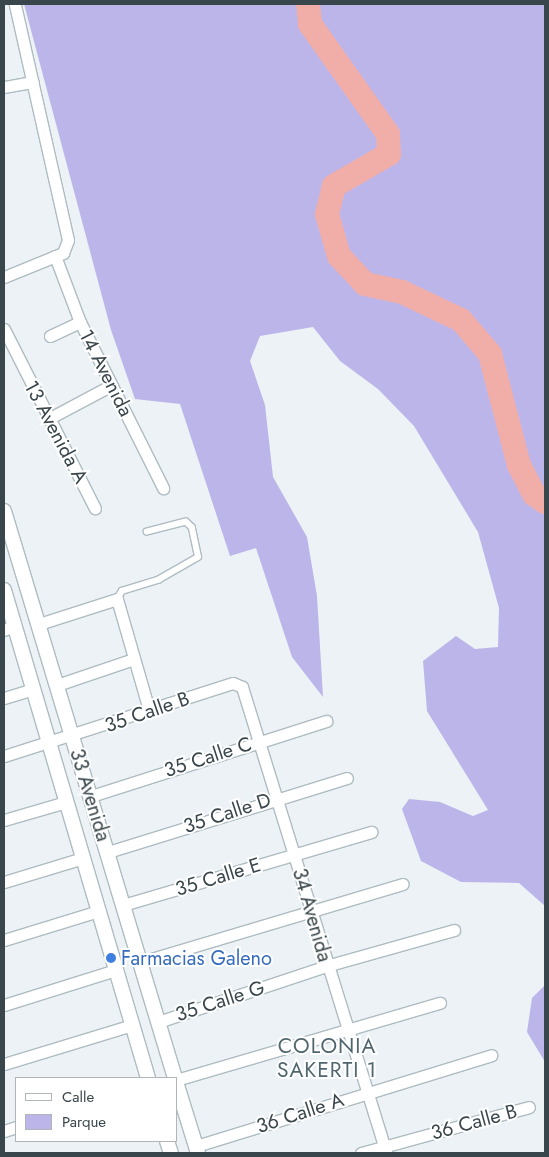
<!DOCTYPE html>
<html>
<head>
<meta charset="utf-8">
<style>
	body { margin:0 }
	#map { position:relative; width:549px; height:1157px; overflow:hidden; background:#ecf2f6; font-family:Jost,sans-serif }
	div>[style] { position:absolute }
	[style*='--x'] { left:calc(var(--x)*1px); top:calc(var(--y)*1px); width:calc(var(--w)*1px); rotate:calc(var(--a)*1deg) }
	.green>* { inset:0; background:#bbb5ea }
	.river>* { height:24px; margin:-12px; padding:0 12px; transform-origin:12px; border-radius:12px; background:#f1aea9 }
	.roads { filter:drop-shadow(1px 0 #aebcc2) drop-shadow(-1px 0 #aebcc2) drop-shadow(0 1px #aebcc2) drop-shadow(0 -1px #aebcc2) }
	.service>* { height:5.5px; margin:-2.75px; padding:0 2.75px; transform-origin:2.75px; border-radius:2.75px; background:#fff }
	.minor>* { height:11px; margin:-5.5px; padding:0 5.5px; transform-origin:5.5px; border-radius:5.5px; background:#fff }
	.tertiary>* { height:14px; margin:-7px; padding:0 7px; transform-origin:7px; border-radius:7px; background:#fff }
	.dots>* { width:14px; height:14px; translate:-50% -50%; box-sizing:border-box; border:2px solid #fff; border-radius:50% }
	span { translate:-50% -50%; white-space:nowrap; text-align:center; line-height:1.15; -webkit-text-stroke:4px #fff; paint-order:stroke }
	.street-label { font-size:20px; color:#39464b }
	.shop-label { font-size:20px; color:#366cbe }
	.left { translate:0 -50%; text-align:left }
	.neighbourhood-label { font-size:21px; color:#50666e; letter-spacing:1px }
	.frame { position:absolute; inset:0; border:5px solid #39464b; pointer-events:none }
	.legend { position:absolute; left:15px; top:1077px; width:162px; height:65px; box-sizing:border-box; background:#fff; border:1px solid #b0b5b7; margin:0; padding:6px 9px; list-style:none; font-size:15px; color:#39464b }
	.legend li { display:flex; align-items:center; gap:10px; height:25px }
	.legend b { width:25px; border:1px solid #b0b5b7 }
</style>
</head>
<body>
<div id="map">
	<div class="green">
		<i style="clip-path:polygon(24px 4px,545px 4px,545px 906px,519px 883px,461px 882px,421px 861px,402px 809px,409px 799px,440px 802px,473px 816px,488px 810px,427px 711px,423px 661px,456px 636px,475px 649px,498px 647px,499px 608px,478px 532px,414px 426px,378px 389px,340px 361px,313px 327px,260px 336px,250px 361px,265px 405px,273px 477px,307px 537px,317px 596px,323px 697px,292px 657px,256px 548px,230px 556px,180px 404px,135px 399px,111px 330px)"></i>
		<i style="clip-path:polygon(545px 985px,545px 1062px,527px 1032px,532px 998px)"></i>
	</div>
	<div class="river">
		<i style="--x:308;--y:4;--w:20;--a:84"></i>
		<i style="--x:310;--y:24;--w:135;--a:54.7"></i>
		<i style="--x:388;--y:134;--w:20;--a:87"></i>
		<i style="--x:389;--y:154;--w:64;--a:149.8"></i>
		<i style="--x:334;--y:186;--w:29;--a:104"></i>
		<i style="--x:327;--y:214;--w:44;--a:74.1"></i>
		<i style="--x:339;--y:256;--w:38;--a:47"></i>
		<i style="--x:365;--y:284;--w:38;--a:12"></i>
		<i style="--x:402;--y:292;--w:65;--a:25.4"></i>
		<i style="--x:461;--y:320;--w:45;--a:49.5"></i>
		<i style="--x:490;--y:354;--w:115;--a:75.4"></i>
		<i style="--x:519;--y:465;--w:33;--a:63"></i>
		<i style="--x:534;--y:494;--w:14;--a:36"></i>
	</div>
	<div class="roads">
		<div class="service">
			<i style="--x:117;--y:599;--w:9;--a:-58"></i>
			<i style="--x:122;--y:591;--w:38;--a:-17"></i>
			<i style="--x:158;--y:580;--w:46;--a:-29.9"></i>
			<i style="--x:198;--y:557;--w:30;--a:-102"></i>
			<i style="--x:192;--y:528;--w:8;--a:-135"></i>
			<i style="--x:186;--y:522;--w:40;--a:165.6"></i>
		</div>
		<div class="minor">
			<i style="--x:4;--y:87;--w:29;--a:-10"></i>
			<i style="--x:55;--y:256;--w:71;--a:69.3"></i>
			<i style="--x:80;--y:322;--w:186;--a:63.4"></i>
			<i style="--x:4;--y:277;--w:64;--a:-22.1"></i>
			<i style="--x:63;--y:253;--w:14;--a:-69"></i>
			<i style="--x:68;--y:240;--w:242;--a:-102.7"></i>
			<i style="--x:4;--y:329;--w:201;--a:63.1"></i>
			<i style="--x:50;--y:336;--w:33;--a:-25"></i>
			<i style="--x:48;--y:419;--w:72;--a:-28"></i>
			<i style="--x:39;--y:624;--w:82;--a:-17.8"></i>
			<i style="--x:117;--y:599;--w:116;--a:73.9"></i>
			<i style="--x:4;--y:630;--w:11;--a:-22"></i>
			<i style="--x:57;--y:685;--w:81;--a:-18.7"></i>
			<i style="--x:4;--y:698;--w:30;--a:-17"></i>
			<i style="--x:4;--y:756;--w:240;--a:-17.7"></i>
			<i style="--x:233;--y:683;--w:10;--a:24"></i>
			<i style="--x:242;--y:687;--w:488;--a:72.8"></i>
			<i style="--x:91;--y:796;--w:247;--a:-17.7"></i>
			<i style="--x:4;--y:820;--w:65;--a:-16.2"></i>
			<i style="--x:108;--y:852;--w:250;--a:-17.2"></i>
			<i style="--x:4;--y:882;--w:83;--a:-16.9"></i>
			<i style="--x:123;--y:905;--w:259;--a:-16.4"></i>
			<i style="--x:4;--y:940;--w:98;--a:-17.1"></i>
			<i style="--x:141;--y:962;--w:273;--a:-16.6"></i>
			<i style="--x:4;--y:1005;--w:117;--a:-17.4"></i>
			<i style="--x:158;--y:1022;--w:177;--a:-18.4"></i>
			<i style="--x:326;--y:966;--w:133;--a:-15.7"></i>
			<i style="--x:4;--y:1064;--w:134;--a:-16.9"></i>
			<i style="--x:176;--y:1080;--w:275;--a:-16.3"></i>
			<i style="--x:4;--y:1131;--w:13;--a:-18"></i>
			<i style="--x:196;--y:1146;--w:309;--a:-17.1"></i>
			<i style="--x:361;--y:1153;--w:174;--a:-15.3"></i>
		</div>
		<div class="tertiary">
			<i style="--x:4;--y:511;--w:592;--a:73.22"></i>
			<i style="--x:4;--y:590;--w:509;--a:73.56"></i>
			<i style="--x:176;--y:1082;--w:74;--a:72.8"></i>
			<i style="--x:167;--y:1141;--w:13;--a:72"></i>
		</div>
	</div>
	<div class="dots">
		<i style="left:111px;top:958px;background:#3f7fe0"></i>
	</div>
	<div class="street-label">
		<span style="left:106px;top:373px;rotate:63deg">14 Avenida</span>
		<span style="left:56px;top:432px;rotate:62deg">13 Avenida A</span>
		<span style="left:147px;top:712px;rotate:-19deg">35 Calle B</span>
		<span style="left:208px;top:757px;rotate:-18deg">35 Calle C</span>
		<span style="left:90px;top:795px;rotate:73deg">33 Avenida</span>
		<span style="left:227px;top:813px;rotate:-18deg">35 Calle D</span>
		<span style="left:218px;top:877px;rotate:-17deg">35 Calle E</span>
		<span style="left:312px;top:915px;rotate:74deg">34 Avenida</span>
		<span style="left:220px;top:1001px;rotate:-18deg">35 Calle G</span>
		<span style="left:300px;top:1113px;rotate:-18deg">36 Calle A</span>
		<span style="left:474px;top:1122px;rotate:-15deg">36 Calle B</span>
	</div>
	<div class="shop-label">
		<span class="left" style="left:121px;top:958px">Farmacias Galeno</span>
	</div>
	<div class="neighbourhood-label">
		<span style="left:327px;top:1058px">COLONIA<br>SAKERTI 1</span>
	</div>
	<div class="frame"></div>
	<ul class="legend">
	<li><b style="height:6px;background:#fff"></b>Calle</li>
	<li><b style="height:14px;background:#bbb5ea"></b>Parque</li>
	</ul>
</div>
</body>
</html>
